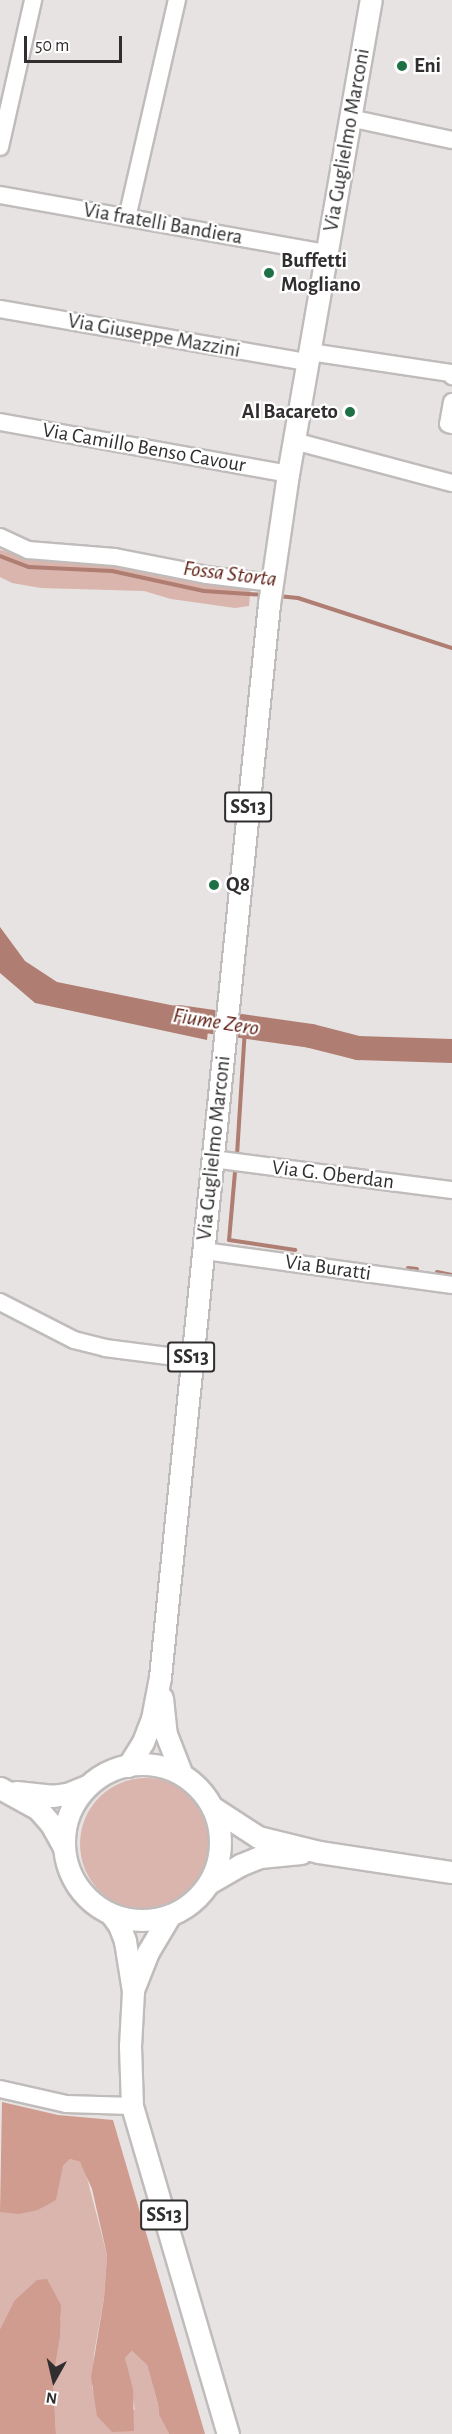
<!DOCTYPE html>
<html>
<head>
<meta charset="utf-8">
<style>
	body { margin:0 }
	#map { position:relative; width:452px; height:2434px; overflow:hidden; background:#e7e3e2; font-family:"Alegreya Sans",sans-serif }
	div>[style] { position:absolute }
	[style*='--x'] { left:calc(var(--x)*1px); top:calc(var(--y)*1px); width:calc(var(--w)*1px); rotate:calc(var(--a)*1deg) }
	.green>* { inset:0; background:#d9b5ad }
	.round { border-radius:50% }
	.forest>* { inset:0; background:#d19c90 }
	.water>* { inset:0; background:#b07d72 }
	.stream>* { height:4px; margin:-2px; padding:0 2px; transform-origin:2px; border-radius:2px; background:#b07d72 }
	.river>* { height:24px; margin:-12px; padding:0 12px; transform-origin:12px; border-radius:12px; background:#b07d72 }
	.roads { filter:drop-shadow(2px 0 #c0bcbb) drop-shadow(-2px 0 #c0bcbb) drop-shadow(0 2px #c0bcbb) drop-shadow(0 -2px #c0bcbb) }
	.minor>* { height:16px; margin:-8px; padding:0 8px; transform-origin:8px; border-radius:8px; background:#fff }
	.major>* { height:21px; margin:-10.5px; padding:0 10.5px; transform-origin:10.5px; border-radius:10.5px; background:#fff }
	.major>.ring { margin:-10.5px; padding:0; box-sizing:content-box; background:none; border:21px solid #fff; border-radius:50% }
	.dots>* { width:16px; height:16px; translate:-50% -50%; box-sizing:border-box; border:3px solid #fff; border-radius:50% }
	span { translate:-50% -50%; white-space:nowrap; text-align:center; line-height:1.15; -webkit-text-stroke:4.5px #fff; paint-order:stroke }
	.shield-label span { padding:2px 4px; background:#fff; border:2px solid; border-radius:4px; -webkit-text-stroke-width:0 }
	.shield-label { font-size:20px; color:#302e2e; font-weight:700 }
	.poi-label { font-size:21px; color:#302e2e; font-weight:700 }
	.left { translate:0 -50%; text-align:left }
	.right { translate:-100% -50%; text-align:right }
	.street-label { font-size:21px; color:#302e2e }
	.water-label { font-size:22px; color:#5c1c10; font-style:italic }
	.north { position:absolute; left:24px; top:2350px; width:60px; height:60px; -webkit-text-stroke:4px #fff; paint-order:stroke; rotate:188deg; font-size:16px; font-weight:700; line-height:24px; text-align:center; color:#302e2e }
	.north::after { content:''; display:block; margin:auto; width:21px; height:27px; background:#302e2e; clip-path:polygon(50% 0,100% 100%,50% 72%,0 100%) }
	.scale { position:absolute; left:24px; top:36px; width:98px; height:27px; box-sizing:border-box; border:3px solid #302e2e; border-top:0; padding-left:8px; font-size:18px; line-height:21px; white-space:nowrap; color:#302e2e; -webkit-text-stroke:4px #fff; paint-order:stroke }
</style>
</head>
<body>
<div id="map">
	<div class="green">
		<i style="clip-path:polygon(0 550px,26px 556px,85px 558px,251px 584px,249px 606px,235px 608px,171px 599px,144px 591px,41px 588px,12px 583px,0 577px)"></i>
		<i class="round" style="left:80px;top:1778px;width:132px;height:132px"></i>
		<i style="clip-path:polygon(70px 2159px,80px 2162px,85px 2170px,107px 2255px,104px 2298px,94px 2354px,92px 2387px,95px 2397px,135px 2410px,125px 2358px,132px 2351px,147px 2365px,158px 2404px,159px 2415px,169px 2434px,56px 2434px,53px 2378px,61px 2316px,23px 2294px,14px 2301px,0 2329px,0 2212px,38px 2210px,47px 2204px,63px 2166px)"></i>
	</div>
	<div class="forest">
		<i style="clip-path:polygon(2px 2102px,58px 2115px,113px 2120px,205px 2434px,169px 2434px,159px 2415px,158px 2404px,147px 2365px,132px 2351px,125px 2358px,133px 2389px,134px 2431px,112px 2432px,97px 2416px,91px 2377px,104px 2298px,107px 2255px,92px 2189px,80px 2162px,70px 2159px,63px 2166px,56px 2200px,38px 2210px,19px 2214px,0 2212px)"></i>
		<i style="clip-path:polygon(47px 2279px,61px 2305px,60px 2336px,53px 2378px,56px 2434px,0 2434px,0 2329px,14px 2301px,37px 2280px)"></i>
	</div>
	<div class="water">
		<i style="clip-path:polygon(0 927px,25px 961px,57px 982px,210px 1013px,207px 1040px,35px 1003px,0 973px)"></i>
	</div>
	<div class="stream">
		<i style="--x:0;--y:556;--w:31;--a:21"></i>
		<i style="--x:29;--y:567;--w:83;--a:2.8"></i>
		<i style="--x:112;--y:571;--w:94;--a:12.3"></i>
		<i style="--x:204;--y:591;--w:60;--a:3.8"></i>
		<i style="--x:278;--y:596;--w:20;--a:6"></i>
		<i style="--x:298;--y:598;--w:162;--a:18"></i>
		<i style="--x:237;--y:1155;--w:127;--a:-86.4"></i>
		<i style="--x:235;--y:1172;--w:68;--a:95"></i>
		<i style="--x:229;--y:1240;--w:67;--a:8.6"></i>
		<i style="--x:408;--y:1268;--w:9;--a:6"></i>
		<i style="--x:437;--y:1272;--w:15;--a:11"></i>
	</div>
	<div class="river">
		<i style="--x:178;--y:1017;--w:134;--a:8.1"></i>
		<i style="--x:311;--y:1036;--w:49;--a:14.3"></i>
		<i style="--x:358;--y:1048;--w:94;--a:1.8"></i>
	</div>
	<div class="roads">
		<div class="minor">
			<i style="--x:350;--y:118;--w:104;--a:12.2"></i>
			<i style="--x:0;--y:147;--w:151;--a:-77.3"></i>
			<i style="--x:0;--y:195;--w:332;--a:10.1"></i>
			<i style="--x:127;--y:218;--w:224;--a:-77.1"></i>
			<i style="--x:0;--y:309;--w:313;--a:9.8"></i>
			<i style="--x:310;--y:352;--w:142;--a:8.5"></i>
			<i style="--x:450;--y:373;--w:4;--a:56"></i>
			<i style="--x:452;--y:402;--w:22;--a:100"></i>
			<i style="--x:448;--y:424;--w:4;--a:14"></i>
			<i style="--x:0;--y:422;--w:293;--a:10.2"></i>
			<i style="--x:294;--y:441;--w:163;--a:14.9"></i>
			<i style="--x:0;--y:537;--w:31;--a:25"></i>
			<i style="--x:28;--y:550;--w:87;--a:4.6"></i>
			<i style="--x:115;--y:557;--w:94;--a:11.1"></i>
			<i style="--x:207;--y:575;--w:64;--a:7.1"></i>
			<i style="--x:213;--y:1159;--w:241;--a:7.4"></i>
			<i style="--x:204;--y:1251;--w:250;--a:7.8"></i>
			<i style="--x:0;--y:1302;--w:83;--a:27.2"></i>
			<i style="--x:74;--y:1340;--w:32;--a:14"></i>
			<i style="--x:105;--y:1348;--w:87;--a:7.3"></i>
			<i style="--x:0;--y:2089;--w:68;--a:12.8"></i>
			<i style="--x:66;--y:2104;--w:66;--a:1.7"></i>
		</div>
		<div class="major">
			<i style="--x:162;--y:1698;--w:36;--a:84"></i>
			<i style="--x:166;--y:1734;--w:44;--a:68.7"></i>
			<i class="ring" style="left:64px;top:1764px;width:135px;height:135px"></i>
			<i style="--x:128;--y:1766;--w:28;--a:-58"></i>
			<i style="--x:143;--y:1742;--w:25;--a:-69"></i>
			<i style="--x:152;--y:1719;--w:43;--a:-79.2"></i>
			<i style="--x:160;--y:1677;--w:1079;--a:-84.2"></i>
			<i style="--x:269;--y:604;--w:131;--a:-81.7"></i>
			<i style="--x:288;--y:474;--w:481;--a:-80.1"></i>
			<i style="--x:0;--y:1788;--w:43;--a:28.9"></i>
			<i style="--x:38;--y:1809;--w:20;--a:49"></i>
			<i style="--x:51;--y:1824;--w:26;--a:61"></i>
			<i style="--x:16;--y:1792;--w:36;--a:6"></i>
			<i style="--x:52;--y:1796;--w:15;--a:-8"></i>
			<i style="--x:67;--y:1794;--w:22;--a:-22"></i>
			<i style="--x:212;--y:1807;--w:55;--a:33.1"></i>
			<i style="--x:258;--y:1837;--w:63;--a:13.8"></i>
			<i style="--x:319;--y:1852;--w:134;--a:8.6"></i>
			<i style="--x:209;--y:1883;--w:36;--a:-30"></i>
			<i style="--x:240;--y:1865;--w:22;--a:-22"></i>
			<i style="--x:260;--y:1857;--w:41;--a:-5.6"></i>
			<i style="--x:111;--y:1914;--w:14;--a:54"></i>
			<i style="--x:119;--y:1925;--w:17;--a:69"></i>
			<i style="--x:125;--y:1941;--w:51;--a:80.9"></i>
			<i style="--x:133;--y:1991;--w:55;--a:93.1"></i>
			<i style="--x:130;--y:2046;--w:60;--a:88.1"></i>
			<i style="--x:132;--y:2106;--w:342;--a:73.7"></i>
			<i style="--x:133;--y:1990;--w:41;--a:-68.5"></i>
			<i style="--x:148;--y:1952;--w:43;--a:-59.3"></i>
		</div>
	</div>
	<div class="dots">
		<i style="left:402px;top:66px;background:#1d7144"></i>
		<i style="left:269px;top:273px;background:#1d7144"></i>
		<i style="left:350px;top:412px;background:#1d7144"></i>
		<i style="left:214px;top:885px;background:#1d7144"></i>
	</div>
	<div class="shield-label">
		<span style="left:248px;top:807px">SS13</span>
		<span style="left:191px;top:1357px">SS13</span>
		<span style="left:164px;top:2215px">SS13</span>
	</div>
	<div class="poi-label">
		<span class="left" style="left:414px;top:66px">Eni</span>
		<span class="left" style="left:281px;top:273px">Buffetti<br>Mogliano</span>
		<span class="right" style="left:338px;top:412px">Al Bacareto</span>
		<span class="left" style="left:226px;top:885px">Q8</span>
	</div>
	<div class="street-label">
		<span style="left:347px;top:140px;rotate:-80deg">Via Guglielmo Marconi</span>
		<span style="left:163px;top:224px;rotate:10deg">Via fratelli Bandiera</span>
		<span style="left:154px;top:336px;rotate:10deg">Via Giuseppe Mazzini</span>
		<span style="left:144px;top:448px;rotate:10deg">Via Camillo Benso Cavour</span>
		<span style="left:214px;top:1148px;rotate:-84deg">Via Guglielmo Marconi</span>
		<span style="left:333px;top:1175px;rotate:7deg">Via G. Oberdan</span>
		<span style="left:328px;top:1268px;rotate:8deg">Via Buratti</span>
	</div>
	<div class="water-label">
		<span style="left:230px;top:574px;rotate:7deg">Fossa Storta</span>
		<span style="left:216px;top:1022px;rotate:9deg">Fiume Zero</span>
	</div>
	<div class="north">N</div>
	<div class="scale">50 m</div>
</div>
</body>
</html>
